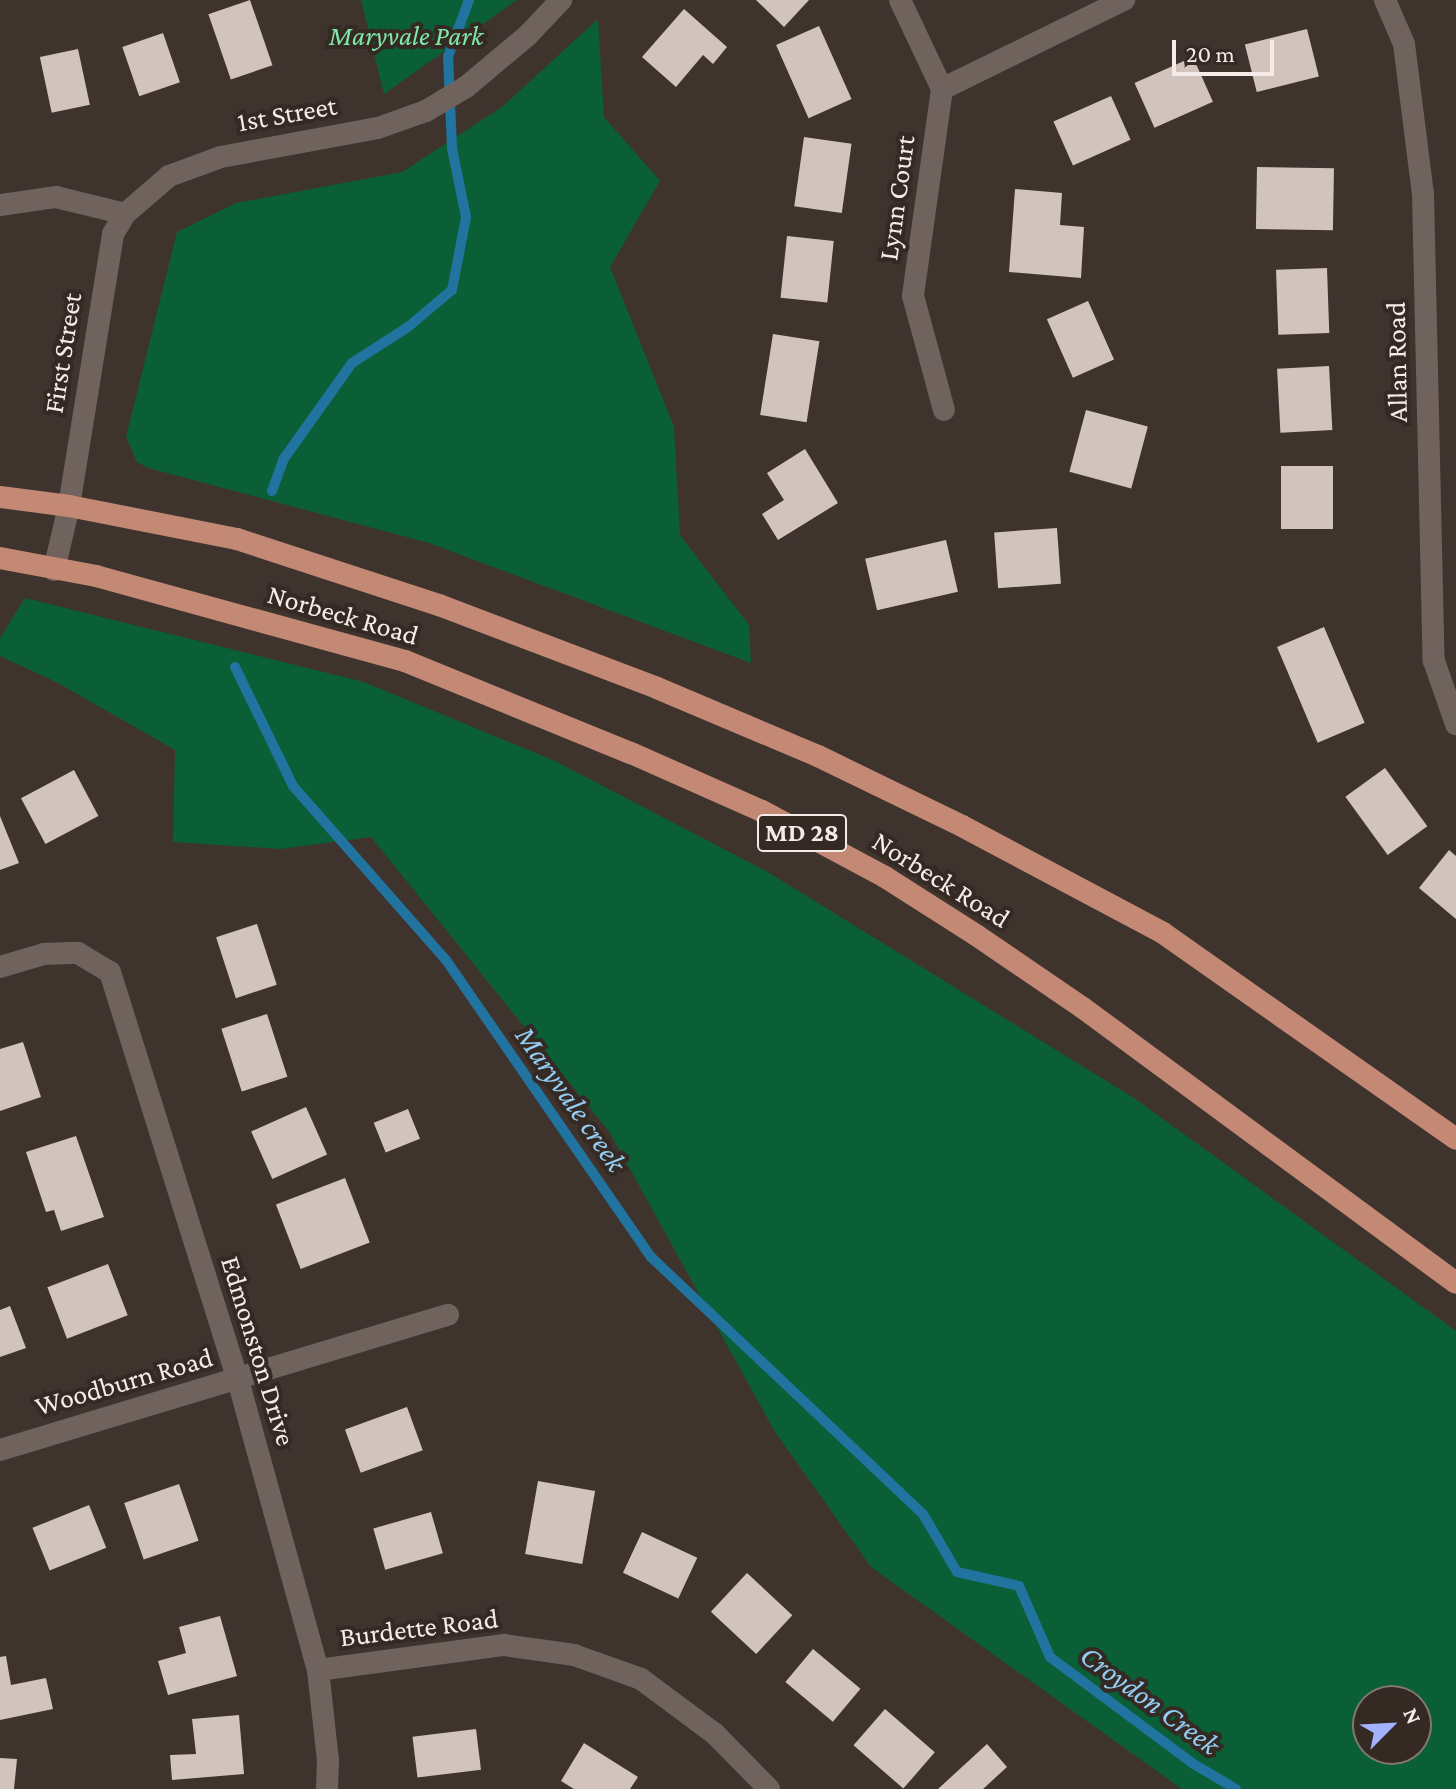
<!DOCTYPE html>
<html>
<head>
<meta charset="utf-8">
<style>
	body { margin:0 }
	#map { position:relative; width:1456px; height:1789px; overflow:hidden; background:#3f332e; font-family:"Crimson Pro",serif }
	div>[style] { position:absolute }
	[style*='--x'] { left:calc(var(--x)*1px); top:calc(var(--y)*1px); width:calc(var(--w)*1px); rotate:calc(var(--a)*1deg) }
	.green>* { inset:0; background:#0b5f36 }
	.stream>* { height:10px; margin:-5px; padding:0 5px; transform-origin:5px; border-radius:5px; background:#2173a0 }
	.building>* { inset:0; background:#d3c3bd; transform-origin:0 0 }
	.minor>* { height:22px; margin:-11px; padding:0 11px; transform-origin:11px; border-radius:11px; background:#70625d }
	.tertiary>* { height:22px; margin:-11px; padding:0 11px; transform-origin:11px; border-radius:11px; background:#70625d }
	.primary>* { height:22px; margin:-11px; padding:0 11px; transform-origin:11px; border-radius:11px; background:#c38974 }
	span { translate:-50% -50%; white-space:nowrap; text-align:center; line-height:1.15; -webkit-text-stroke:8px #352924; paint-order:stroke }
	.shield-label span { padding:2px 6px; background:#352924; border:2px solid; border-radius:6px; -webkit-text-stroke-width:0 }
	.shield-label { font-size:26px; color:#f5ece9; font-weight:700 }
	.park-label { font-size:28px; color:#7fe7a7; font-style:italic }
	.street-label { font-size:28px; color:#f5ece9 }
	.water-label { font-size:30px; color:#93cdf3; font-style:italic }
	.north { position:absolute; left:1352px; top:1685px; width:80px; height:80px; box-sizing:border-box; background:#352924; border:2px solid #827773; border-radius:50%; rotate:66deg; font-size:22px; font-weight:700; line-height:32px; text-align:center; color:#f5ece9 }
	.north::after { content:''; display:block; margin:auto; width:28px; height:36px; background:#a2b2fd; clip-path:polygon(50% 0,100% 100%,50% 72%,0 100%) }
	.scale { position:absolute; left:1172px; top:40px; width:102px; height:36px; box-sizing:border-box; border:4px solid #f5ece9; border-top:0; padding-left:10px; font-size:24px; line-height:28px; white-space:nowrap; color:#f5ece9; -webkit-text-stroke:6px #352924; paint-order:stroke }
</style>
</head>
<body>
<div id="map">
	<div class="green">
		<i style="clip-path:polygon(361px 0,517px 0,384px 94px)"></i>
		<i style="clip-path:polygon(598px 19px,604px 117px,660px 181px,610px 267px,674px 427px,680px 535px,749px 625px,751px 663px,429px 543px,148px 468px,137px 462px,126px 437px,177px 232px,236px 203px,402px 172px,502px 107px)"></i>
		<i style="clip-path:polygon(evenodd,25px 598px,364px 682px,555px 761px,766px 871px,1134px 1098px,1456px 1331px,1456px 1789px,1182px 1789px,871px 1567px,775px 1432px,610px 1133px,371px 837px,280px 849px,173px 842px,175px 750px,58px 683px,0 656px,0 638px,25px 598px,1368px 1701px,1416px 1701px,1416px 1749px,1368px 1749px,1368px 1701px)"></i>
	</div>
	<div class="stream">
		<i style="--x:272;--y:491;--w:33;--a:-70"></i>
		<i style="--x:283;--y:460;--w:119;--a:-54.6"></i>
		<i style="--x:352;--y:363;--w:67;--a:-32.7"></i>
		<i style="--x:408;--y:327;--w:57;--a:-40.1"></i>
		<i style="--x:452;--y:290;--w:74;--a:-79.1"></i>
		<i style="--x:466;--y:217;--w:70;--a:-101.5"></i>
		<i style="--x:452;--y:148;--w:91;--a:-92.5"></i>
		<i style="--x:448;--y:57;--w:61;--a:-69.8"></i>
		<i style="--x:235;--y:667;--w:132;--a:64"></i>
		<i style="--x:293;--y:786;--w:232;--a:48.7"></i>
		<i style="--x:446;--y:960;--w:361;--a:55.4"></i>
		<i style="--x:651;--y:1257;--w:374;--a:43.4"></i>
		<i style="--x:923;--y:1514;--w:67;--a:59.6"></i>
		<i style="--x:957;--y:1572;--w:64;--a:12.7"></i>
		<i style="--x:1019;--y:1586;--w:77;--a:66.4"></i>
		<i style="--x:1050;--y:1657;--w:177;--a:36.7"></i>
		<i style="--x:1192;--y:1763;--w:51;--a:30.6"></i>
	</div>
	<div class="building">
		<i style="left:250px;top:0;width:69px;height:44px;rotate:71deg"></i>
		<i style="clip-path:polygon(756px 0,809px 0,784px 27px)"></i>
		<i style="clip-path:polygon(684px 9px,727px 47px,713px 64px,703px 55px,676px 87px,642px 57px)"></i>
		<i style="left:819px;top:26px;width:80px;height:47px;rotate:66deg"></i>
		<i style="left:1307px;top:29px;width:49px;height:64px;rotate:76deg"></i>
		<i style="left:163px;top:33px;width:52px;height:43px;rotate:71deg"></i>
		<i style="left:78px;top:49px;width:57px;height:39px;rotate:78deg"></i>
		<i style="left:1193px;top:57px;width:49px;height:64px;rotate:66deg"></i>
		<i style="left:1111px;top:96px;width:48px;height:63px;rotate:66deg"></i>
		<i style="left:804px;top:137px;width:48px;height:70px;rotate:8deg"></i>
		<i style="left:1257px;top:167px;width:77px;height:62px;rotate:1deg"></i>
		<i style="clip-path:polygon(1015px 189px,1062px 193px,1060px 225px,1084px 227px,1081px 278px,1009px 272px)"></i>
		<i style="left:787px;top:236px;width:47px;height:62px;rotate:6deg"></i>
		<i style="left:1327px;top:268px;width:65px;height:51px;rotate:88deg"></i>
		<i style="left:1088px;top:301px;width:64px;height:45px;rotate:66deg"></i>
		<i style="left:773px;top:334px;width:47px;height:82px;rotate:9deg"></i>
		<i style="left:1329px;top:366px;width:64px;height:52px;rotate:87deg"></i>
		<i style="left:1086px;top:410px;width:64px;height:64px;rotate:15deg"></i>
		<i style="clip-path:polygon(805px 449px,838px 503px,778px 540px,762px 514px,784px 500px,767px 473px)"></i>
		<i style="left:1281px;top:466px;width:52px;height:63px"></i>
		<i style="left:1057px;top:528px;width:56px;height:63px;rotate:86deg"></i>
		<i style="left:946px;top:540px;width:53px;height:83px;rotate:77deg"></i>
		<i style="left:1324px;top:627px;width:104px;height:51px;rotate:67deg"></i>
		<i style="left:1385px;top:768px;width:72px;height:49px;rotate:54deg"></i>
		<i style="left:74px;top:770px;width:52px;height:60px;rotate:62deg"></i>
		<i style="clip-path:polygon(0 816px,19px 863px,0 870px)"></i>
		<i style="clip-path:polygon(1449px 850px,1456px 856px,1456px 919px,1419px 888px)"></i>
		<i style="left:257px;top:924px;width:64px;height:43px;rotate:72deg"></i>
		<i style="left:267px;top:1014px;width:66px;height:48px;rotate:72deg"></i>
		<i style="clip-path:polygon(23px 1042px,41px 1097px,0 1111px,0 1049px)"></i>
		<i style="left:306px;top:1107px;width:52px;height:60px;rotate:66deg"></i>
		<i style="left:408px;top:1109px;width:32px;height:37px;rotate:68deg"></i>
		<i style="clip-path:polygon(76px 1136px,104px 1217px,61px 1231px,54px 1210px,46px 1212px,26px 1152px)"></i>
		<i style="left:345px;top:1178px;width:69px;height:74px;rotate:69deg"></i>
		<i style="left:108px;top:1264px;width:55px;height:65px;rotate:69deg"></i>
		<i style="clip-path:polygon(10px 1306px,26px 1348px,0 1357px,0 1310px)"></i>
		<i style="left:407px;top:1407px;width:46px;height:66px;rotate:70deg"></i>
		<i style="left:538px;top:1481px;width:58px;height:74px;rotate:10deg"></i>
		<i style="left:179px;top:1484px;width:60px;height:58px;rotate:71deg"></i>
		<i style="left:89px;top:1505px;width:46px;height:61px;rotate:68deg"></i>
		<i style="left:431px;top:1512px;width:43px;height:60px;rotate:74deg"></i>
		<i style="left:642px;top:1532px;width:61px;height:45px;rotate:25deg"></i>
		<i style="left:747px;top:1573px;width:62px;height:53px;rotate:43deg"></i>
		<i style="clip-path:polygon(220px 1616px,237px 1676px,168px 1695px,158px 1661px,186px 1653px,179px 1627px)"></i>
		<i style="left:813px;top:1649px;width:62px;height:43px;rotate:40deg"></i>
		<i style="clip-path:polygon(6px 1656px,11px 1685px,46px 1678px,53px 1709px,0 1720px,0 1657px)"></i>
		<i style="left:885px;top:1709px;width:66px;height:48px;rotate:41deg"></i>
		<i style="clip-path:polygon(239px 1715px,244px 1774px,172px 1780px,170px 1755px,196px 1754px,192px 1719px)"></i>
		<i style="left:476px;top:1729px;width:41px;height:64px;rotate:83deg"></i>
		<i style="clip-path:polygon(584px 1743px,638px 1777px,630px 1789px,574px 1789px,561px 1781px)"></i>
		<i style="clip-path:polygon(987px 1744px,1007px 1767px,983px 1789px,938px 1789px)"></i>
		<i style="clip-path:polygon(0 1758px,17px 1759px,14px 1789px,0 1789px)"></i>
	</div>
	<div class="minor">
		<i style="--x:900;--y:0;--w:98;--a:64.7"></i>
		<i style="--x:942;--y:89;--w:209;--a:98"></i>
		<i style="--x:913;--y:296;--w:118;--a:74.8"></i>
		<i style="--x:1385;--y:0;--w:48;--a:66.6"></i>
		<i style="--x:1404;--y:44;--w:151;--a:82.8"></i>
		<i style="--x:1423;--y:194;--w:467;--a:88.7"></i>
		<i style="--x:1434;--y:661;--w:67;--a:70.8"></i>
		<i style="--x:942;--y:89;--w:203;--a:-26.1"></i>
		<i style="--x:0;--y:205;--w:57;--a:-8.1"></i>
		<i style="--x:56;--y:197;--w:71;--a:13.8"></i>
		<i style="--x:0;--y:967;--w:46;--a:-16.5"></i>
		<i style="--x:44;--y:954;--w:34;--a:-2"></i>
		<i style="--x:78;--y:953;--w:37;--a:31"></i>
		<i style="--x:110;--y:972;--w:428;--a:72.6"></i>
		<i style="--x:238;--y:1380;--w:301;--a:74.6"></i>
		<i style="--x:318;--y:1670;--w:91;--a:83.7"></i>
		<i style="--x:328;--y:1760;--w:29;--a:92"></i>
		<i style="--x:0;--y:1450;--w:468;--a:-16.8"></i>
		<i style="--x:318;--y:1670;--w:188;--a:-7.7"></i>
		<i style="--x:504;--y:1645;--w:71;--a:8.1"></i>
		<i style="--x:574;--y:1655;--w:71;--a:19.7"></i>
		<i style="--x:641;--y:1679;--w:92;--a:36.6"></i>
		<i style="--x:715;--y:1734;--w:77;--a:45.5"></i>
	</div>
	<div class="tertiary">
		<i style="--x:54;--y:570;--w:66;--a:-76.8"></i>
		<i style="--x:69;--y:506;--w:276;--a:-80.8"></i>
		<i style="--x:113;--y:234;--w:23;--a:-59"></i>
		<i style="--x:125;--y:214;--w:58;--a:-40.8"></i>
		<i style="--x:169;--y:176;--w:55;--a:-20.1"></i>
		<i style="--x:221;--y:157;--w:160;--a:-10.5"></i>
		<i style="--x:378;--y:128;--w:51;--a:-19.5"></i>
		<i style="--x:426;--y:111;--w:47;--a:-31"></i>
		<i style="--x:466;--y:87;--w:80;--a:-39.9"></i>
		<i style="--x:527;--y:36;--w:50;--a:-46.6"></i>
	</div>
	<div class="primary">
		<i style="--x:0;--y:497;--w:70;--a:7.4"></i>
		<i style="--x:69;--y:506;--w:171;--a:11.1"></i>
		<i style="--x:237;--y:539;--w:213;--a:18.1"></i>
		<i style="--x:439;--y:605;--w:233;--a:20.8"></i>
		<i style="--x:657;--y:688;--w:175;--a:22.9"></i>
		<i style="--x:818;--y:756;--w:160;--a:25.9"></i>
		<i style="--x:962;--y:826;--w:228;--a:28"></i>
		<i style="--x:1163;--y:933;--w:358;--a:35.1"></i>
		<i style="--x:0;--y:558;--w:98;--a:10.6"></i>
		<i style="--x:96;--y:576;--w:320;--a:15.4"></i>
		<i style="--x:405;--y:661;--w:244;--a:22.2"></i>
		<i style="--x:631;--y:753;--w:143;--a:23.9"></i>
		<i style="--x:762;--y:811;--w:140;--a:28.2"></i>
		<i style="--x:885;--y:877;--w:108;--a:32.5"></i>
		<i style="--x:976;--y:935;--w:130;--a:34.3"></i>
		<i style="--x:1083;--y:1008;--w:463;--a:36.4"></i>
	</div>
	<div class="shield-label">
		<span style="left:802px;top:833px">MD 28</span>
	</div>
	<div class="park-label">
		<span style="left:406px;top:36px">Maryvale Park</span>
	</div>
	<div class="street-label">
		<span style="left:287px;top:114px;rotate:-10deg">1st Street</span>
		<span style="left:897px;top:198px;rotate:-82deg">Lynn Court</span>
		<span style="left:63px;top:353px;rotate:-81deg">First Street</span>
		<span style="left:1397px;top:362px;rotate:-91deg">Allan Road</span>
		<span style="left:343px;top:615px;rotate:16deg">Norbeck Road</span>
		<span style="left:941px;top:880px;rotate:32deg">Norbeck Road</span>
		<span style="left:258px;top:1351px;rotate:73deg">Edmonston Drive</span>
		<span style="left:124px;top:1382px;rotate:-16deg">Woodburn Road</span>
		<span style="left:419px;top:1628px;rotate:-7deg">Burdette Road</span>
	</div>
	<div class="water-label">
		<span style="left:571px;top:1099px;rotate:55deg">Maryvale creek</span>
		<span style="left:1150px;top:1700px;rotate:36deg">Croydon Creek</span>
	</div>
	<div class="north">N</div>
	<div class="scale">20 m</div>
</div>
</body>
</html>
